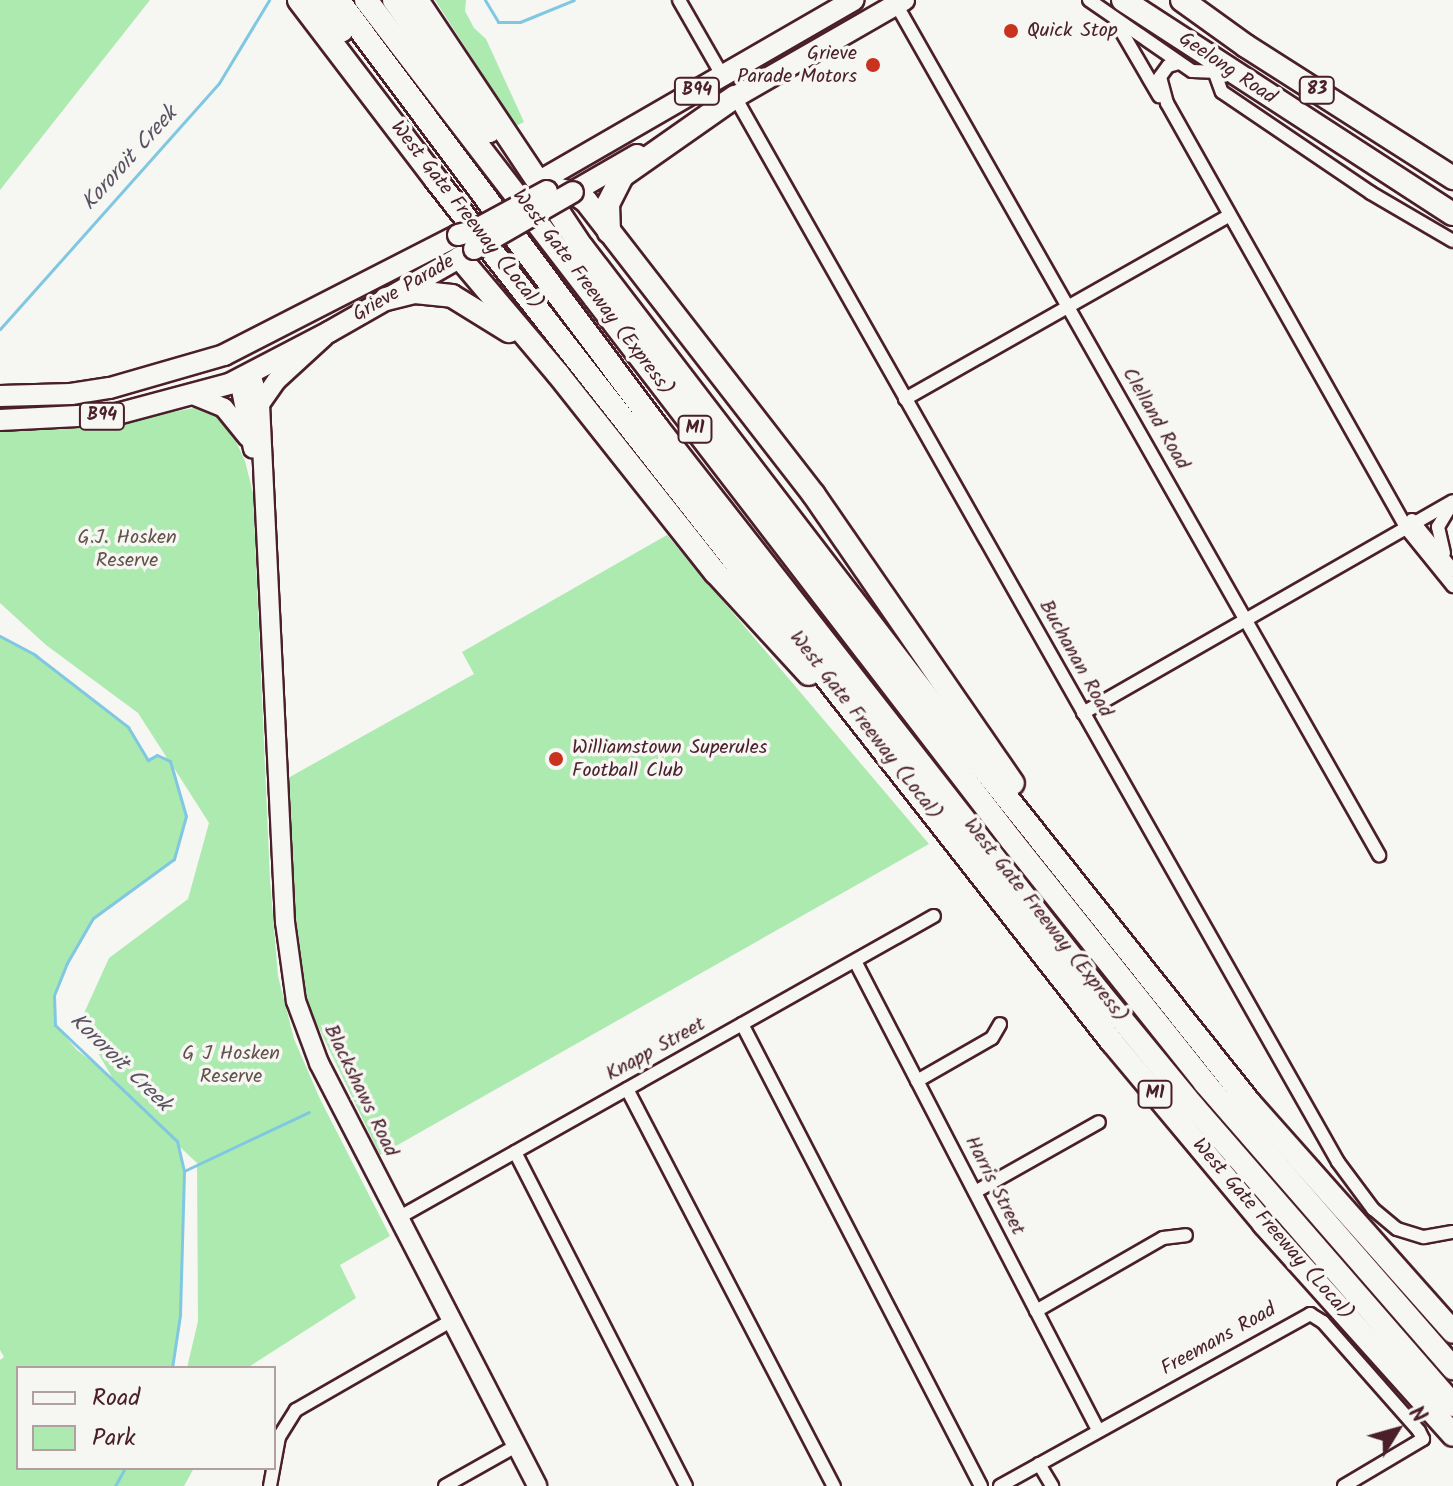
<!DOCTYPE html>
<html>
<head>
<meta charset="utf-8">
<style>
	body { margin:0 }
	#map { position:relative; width:1453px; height:1486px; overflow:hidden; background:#f6f6f2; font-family:Kalam,sans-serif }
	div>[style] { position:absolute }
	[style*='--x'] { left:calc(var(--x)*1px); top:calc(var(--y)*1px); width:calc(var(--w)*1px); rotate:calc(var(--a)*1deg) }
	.green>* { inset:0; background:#adeab0 }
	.stream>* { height:3px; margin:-1.5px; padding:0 1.5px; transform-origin:1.5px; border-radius:1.5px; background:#80c7e1 }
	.roads { filter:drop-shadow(2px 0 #4a1f2b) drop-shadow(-2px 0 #4a1f2b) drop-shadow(0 2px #4a1f2b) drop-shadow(0 -2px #4a1f2b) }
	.street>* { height:12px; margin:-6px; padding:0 6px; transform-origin:6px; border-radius:6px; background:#f6f6f2 }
	.secondary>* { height:18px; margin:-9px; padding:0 9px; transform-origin:9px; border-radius:9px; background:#f6f6f2 }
	.primary>* { height:20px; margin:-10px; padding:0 10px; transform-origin:10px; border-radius:10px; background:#f6f6f2 }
	.highway>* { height:22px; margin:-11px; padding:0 11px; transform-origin:11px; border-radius:11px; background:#f6f6f2 }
	.bridges { filter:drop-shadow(2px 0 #4a1f2b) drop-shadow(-2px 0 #4a1f2b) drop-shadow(0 2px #4a1f2b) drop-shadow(0 -2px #4a1f2b) }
	.primary-bridge>* { height:20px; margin:-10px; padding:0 10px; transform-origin:10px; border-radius:10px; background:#f6f6f2 }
	.dots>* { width:22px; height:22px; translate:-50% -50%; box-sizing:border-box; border:4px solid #f6f6f2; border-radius:50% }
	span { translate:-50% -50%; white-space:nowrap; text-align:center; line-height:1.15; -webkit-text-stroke:7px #f6f6f2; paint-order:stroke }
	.shield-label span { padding:2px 6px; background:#f6f6f2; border:2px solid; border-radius:6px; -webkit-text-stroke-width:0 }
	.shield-label { font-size:18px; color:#4a1f2b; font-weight:700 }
	.poi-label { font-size:20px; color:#4a1f2b }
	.left { translate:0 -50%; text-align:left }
	.right { translate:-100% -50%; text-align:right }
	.street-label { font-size:20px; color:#4a1f2b }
	.park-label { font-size:20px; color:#63524c }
	.water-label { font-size:22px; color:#5a5162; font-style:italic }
	.legend { position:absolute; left:16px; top:1366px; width:260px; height:104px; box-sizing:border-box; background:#f6f6f2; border:2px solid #b1a0a2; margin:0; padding:10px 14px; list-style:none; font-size:24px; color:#4a1f2b }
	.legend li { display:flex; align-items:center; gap:16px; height:40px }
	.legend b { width:40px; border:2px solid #b1a0a2 }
	.north { position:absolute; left:1357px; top:1390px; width:80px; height:80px; -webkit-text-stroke:6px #f6f6f2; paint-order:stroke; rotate:53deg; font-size:22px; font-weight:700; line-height:32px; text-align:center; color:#4a1f2b }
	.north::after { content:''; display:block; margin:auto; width:28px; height:36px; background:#4a1f2b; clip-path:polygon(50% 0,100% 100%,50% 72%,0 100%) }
</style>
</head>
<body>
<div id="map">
	<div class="green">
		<i style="clip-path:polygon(0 0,150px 0,0 190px)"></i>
		<i style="clip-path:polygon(435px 0,466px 0,465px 11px,474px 28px,486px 39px,524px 122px,516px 126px)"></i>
		<i style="clip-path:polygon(evenodd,199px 407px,216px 415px,232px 433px,245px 461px,253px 493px,270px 880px,278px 976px,294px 1039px,320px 1099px,390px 1236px,340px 1265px,356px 1298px,247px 1368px,187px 1368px,198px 1321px,197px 1163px,179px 1146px,184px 1171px,180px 1315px,172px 1368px,18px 1368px,18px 1468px,194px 1468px,184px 1486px,0 1486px,0 1360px,4px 1357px,0 1350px,0 636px,35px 655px,128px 727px,148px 759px,157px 755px,167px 758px,138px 713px,46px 645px,0 603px,0 430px,98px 426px,199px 407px,174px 768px,209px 823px,188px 899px,109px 958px,80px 1022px,112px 1077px,77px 1050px,55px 1025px,54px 996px,67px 963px,93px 918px,174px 859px,186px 816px,174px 768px)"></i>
		<i style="clip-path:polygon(667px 535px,929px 844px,380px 1155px,300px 989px,288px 778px,474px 674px,462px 652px)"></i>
	</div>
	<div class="stream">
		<i style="--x:485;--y:0;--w:26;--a:59"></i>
		<i style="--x:498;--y:22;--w:22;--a:0"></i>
		<i style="--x:520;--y:22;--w:58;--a:-22.2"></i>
		<i style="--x:0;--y:329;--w:329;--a:-48.3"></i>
		<i style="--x:219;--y:83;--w:97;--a:-58.9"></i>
		<i style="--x:0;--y:636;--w:40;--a:28"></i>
		<i style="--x:35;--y:655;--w:118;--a:37.7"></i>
		<i style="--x:128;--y:727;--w:39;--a:59"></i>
		<i style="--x:148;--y:760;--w:10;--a:-29"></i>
		<i style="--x:157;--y:755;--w:14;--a:25"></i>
		<i style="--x:170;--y:761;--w:57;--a:73.8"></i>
		<i style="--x:186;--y:816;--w:45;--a:105.6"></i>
		<i style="--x:174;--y:859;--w:100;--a:143.9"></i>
		<i style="--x:93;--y:918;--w:52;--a:120"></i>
		<i style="--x:67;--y:963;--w:35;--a:112"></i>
		<i style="--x:54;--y:996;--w:29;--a:88"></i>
		<i style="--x:55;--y:1025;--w:168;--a:43.6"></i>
		<i style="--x:177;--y:1141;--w:31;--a:77"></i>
		<i style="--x:184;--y:1171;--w:144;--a:91.6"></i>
		<i style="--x:180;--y:1315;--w:54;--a:98.6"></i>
		<i style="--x:184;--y:1171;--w:138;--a:-25.3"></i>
		<i style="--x:115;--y:1486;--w:21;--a:-61"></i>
	</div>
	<div class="roads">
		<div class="street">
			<i style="--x:679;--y:0;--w:86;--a:60.2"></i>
			<i style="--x:1089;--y:0;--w:125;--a:34.6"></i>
			<i style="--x:1192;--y:71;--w:27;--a:2"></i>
			<i style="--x:896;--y:4;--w:979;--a:60.42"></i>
			<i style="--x:1116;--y:22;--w:86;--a:59.8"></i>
			<i style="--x:1209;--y:57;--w:37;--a:70"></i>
			<i style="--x:1222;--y:92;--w:180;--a:34.1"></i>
			<i style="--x:1371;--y:193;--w:95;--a:30.3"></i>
			<i style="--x:1179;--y:63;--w:11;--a:165"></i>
			<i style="--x:1168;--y:66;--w:14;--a:126"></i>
			<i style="--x:1160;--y:77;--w:27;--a:75"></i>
			<i style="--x:1167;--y:103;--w:488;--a:60.6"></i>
			<i style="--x:1406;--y:528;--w:75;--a:51"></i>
			<i style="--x:735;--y:97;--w:1224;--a:60.48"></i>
			<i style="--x:1338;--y:1162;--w:59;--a:53.3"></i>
			<i style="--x:1373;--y:1209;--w:31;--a:40"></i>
			<i style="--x:1397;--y:1229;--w:28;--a:17"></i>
			<i style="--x:1424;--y:1237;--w:29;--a:-10"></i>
			<i style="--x:905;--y:399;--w:373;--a:-29.5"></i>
			<i style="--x:1412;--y:520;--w:65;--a:50.6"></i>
			<i style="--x:1444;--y:553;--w:27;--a:-103"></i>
			<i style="--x:1438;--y:527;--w:26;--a:-59"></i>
			<i style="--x:1083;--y:713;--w:426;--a:-29.8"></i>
			<i style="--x:855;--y:961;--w:528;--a:62.61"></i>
			<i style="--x:742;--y:1024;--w:520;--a:62.65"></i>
			<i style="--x:917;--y:1081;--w:86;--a:-29.8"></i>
			<i style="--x:992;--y:1038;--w:16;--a:-60"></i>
			<i style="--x:627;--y:1089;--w:448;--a:62.5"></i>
			<i style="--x:515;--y:1152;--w:375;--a:62.9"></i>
			<i style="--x:975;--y:1192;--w:142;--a:-29.4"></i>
			<i style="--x:398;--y:1218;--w:615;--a:-29.4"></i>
			<i style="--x:1036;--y:1311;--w:146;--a:-29.9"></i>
			<i style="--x:1163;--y:1238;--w:23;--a:-7"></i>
			<i style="--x:1039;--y:1464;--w:26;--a:59"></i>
			<i style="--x:270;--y:1486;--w:50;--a:-79.6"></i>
			<i style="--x:279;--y:1437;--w:32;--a:-58"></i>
			<i style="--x:296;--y:1410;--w:179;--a:-29.9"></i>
			<i style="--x:445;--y:1486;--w:81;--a:-29.4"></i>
			<i style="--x:1000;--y:1486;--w:355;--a:-29"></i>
			<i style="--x:1310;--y:1314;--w:15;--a:32"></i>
			<i style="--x:1323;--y:1322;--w:145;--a:48.6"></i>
			<i style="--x:1419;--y:1431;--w:9;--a:63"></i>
			<i style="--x:1423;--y:1439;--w:92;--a:149.3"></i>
		</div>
		<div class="secondary">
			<i style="--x:251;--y:374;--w:31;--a:73"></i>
			<i style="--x:260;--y:404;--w:519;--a:87.24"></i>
			<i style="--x:285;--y:922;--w:80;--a:82.1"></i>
			<i style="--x:296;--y:1001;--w:66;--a:69.6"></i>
			<i style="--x:319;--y:1063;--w:476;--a:62.7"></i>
			<i style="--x:239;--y:380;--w:70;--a:78.5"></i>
			<i style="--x:195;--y:396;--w:31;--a:22"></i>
			<i style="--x:224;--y:408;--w:38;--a:51"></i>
			<i style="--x:260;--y:404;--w:29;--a:-55"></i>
			<i style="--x:277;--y:380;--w:64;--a:-42.5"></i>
		</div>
		<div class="primary">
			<i style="--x:723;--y:104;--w:209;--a:-29.9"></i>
			<i style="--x:540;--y:181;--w:362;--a:-30"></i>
			<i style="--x:560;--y:189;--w:13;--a:13"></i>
			<i style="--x:573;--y:192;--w:74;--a:-30"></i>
			<i style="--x:0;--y:396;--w:71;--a:-1.6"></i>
			<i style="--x:71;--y:394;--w:39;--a:-9"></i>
			<i style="--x:110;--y:388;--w:119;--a:-16.1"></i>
			<i style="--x:224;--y:355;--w:263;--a:-27.1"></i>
			<i style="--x:0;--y:420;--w:117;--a:-2.9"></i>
			<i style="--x:117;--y:414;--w:116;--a:-15"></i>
			<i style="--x:229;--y:384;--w:113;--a:-27.5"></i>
			<i style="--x:329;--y:332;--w:166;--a:-29.7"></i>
		</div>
		<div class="highway">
			<i style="--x:299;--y:0;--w:226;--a:52.7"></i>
			<i style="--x:436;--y:180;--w:1095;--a:51.9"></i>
			<i style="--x:1112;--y:1042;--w:237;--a:50.1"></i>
			<i style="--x:1264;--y:1224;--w:283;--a:48.1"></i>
			<i style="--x:319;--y:0;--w:38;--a:53"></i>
			<i style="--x:338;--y:0;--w:533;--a:53.24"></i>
			<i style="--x:657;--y:427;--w:719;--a:51.95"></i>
			<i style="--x:1100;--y:993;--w:148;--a:50.5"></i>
			<i style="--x:1194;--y:1107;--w:395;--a:49"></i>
			<i style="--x:366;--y:0;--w:1060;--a:52.47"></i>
			<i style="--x:1012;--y:841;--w:310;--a:51.4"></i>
			<i style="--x:1205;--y:1083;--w:378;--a:49"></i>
			<i style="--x:394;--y:0;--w:162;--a:54.1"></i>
			<i style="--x:417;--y:0;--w:297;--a:56.3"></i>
			<i style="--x:582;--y:247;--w:578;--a:52.52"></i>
			<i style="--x:934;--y:706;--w:506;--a:51.5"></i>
			<i style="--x:1249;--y:1102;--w:307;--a:48.4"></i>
			<i style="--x:1123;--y:0;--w:393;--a:33"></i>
			<i style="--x:1182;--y:0;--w:79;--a:35.7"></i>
			<i style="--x:1246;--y:46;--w:246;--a:32.5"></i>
			<i style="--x:573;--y:192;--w:16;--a:35"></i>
			<i style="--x:586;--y:201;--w:372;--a:52.2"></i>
			<i style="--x:814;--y:495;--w:350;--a:55.4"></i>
			<i style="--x:609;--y:232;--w:28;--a:-92"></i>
			<i style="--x:608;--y:204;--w:31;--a:-63"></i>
			<i style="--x:622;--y:176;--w:138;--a:-35"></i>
			<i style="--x:460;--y:258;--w:152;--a:49.8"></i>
			<i style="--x:558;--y:374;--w:254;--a:51.6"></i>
			<i style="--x:716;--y:573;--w:137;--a:47.4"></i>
			<i style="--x:386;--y:299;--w:30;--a:-14"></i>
			<i style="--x:415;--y:292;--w:37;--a:6"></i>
			<i style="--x:452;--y:296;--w:67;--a:31.6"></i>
		</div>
	</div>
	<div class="bridges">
		<div class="primary-bridge">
			<i style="--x:458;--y:235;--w:16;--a:-15"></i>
			<i style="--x:473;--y:231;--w:84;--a:-28.4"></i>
			<i style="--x:474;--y:249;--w:114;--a:-29.9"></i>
		</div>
	</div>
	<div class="dots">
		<i style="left:1011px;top:31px;background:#c8321e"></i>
		<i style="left:873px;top:65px;background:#c8321e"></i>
		<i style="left:556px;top:759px;background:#c8321e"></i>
	</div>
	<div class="shield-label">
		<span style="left:1317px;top:90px">83</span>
		<span style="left:697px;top:91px">B94</span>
		<span style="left:102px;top:416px">B94</span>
		<span style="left:695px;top:429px">M1</span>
		<span style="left:1155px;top:1094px">M1</span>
	</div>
	<div class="poi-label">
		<span class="left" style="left:1027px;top:31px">Quick Stop</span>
		<span class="right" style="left:857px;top:66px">Grieve<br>Parade Motors</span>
		<span class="left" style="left:572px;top:760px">Williamstown Superules<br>Football Club</span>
	</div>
	<div class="street-label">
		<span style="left:1227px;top:69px;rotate:34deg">Geelong Road</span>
		<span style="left:466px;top:216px;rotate:52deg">West Gate Freeway (Local)</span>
		<span style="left:404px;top:289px;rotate:-30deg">Grieve Parade</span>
		<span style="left:592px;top:293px;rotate:53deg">West Gate Freeway (Express)</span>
		<span style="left:1155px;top:419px;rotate:60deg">Clelland Road</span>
		<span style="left:1075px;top:659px;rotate:61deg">Buchanan Road</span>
		<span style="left:865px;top:726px;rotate:52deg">West Gate Freeway (Local)</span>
		<span style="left:1045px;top:921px;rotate:52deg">West Gate Freeway (Express)</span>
		<span style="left:656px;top:1050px;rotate:-29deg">Knapp Street</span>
		<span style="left:360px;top:1091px;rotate:64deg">Blackshaws Road</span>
		<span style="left:994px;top:1186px;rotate:63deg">Harris Street</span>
		<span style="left:1272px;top:1230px;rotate:49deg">West Gate Freeway (Local)</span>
		<span style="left:1219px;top:1340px;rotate:-29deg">Freemans Road</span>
	</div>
	<div class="park-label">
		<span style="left:127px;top:550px">G.J. Hosken<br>Reserve</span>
		<span style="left:231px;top:1066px">G J Hosken<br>Reserve</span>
	</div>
	<div class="water-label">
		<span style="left:130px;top:159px;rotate:-48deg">Kororoit Creek</span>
		<span style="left:120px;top:1063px;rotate:44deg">Kororoit Creek</span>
	</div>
	<ul class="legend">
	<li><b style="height:10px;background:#f6f6f2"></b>Road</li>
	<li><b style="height:22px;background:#adeab0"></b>Park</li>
	</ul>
	<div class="north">N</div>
</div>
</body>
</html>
